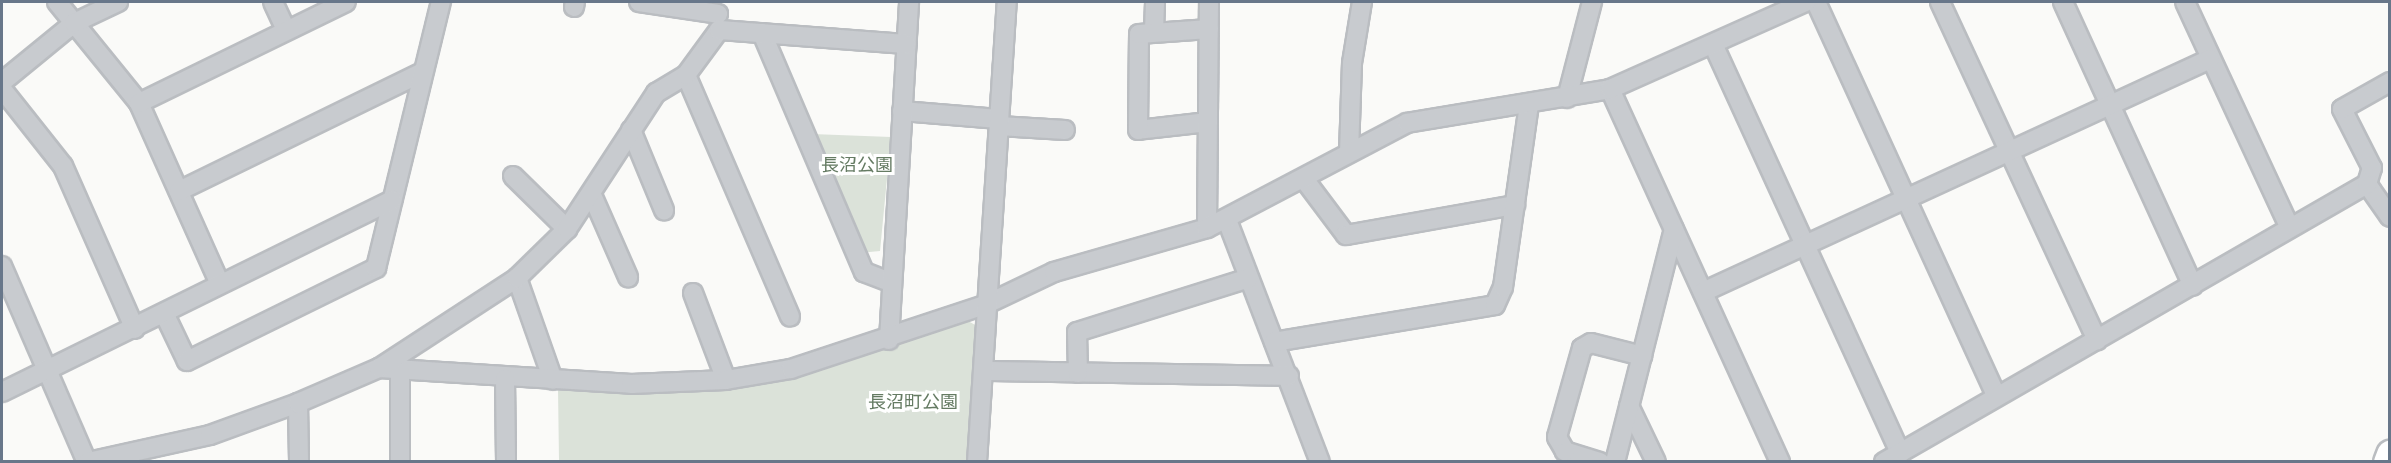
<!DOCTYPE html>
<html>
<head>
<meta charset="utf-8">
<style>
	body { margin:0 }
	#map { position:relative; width:2391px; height:463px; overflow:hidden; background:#fafaf8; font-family:Signika,"Noto Sans JP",sans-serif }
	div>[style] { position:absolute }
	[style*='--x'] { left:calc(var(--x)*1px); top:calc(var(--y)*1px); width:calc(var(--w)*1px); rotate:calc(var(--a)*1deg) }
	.green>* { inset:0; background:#dbe2d9 }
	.roads { filter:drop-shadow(2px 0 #babdc1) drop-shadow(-2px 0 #babdc1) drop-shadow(0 2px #babdc1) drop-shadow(0 -2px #babdc1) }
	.minor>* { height:18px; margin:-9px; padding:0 9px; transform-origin:9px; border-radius:9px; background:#c8cbcf }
	.highway>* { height:27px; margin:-13.5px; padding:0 13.5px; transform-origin:13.5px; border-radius:13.5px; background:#fff }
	span { translate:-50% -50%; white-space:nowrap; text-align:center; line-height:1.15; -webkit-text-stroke:6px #fff; paint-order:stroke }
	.park-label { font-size:18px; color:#657b63 }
	.frame { position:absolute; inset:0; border:3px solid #68778a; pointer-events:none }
</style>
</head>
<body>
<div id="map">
	<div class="green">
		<i style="clip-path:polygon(812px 134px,891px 137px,880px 251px,859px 253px)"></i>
		<i style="clip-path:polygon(968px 321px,979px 327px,968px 461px,559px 461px,558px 389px,712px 389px,818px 370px)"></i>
	</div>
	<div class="roads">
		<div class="minor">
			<i style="--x:57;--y:2;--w:130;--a:50.9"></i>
			<i style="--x:139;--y:103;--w:198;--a:65.9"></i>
			<i style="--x:273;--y:2;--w:31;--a:65"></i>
			<i style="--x:639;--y:2;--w:80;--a:8.6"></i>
			<i style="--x:1816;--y:2;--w:432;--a:65.4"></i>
			<i style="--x:1940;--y:2;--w:373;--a:65.1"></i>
			<i style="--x:2063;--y:2;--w:312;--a:65.4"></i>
			<i style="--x:2185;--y:2;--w:249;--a:65.1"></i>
			<i style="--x:574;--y:7;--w:5;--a:-79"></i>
			<i style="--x:1154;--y:31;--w:29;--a:-88"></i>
			<i style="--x:762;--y:33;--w:260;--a:66.9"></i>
			<i style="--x:864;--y:272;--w:28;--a:21"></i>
			<i style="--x:1713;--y:44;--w:450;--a:65.4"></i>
			<i style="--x:686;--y:75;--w:263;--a:66.7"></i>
			<i style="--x:2;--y:82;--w:93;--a:-39.3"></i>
			<i style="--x:74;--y:23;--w:49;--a:-25.5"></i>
			<i style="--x:2;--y:89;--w:98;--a:51.6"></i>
			<i style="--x:63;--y:166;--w:178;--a:66.2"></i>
			<i style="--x:1610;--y:89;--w:410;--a:65.5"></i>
			<i style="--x:1567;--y:98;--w:99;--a:-75.4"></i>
			<i style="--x:139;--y:103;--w:230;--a:-26"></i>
			<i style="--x:902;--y:111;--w:97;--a:4.7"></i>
			<i style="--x:1208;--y:122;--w:70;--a:173.5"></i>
			<i style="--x:1138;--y:130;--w:96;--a:-89.4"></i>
			<i style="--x:1139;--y:34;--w:70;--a:-4.1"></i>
			<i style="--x:999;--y:126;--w:66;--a:3.5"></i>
			<i style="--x:631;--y:130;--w:87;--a:67.6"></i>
			<i style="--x:1349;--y:153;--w:90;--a:-88.1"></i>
			<i style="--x:1352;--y:63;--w:62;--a:-80.7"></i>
			<i style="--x:513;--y:176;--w:76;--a:44.5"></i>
			<i style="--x:1304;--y:179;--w:70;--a:53.1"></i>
			<i style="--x:1346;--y:235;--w:172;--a:-10.1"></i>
			<i style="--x:2367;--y:184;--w:40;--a:55.1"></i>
			<i style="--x:179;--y:191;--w:271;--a:-26"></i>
			<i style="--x:592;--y:195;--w:90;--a:66.3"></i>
			<i style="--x:1227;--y:220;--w:259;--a:69"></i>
			<i style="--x:1207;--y:228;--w:226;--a:-89.5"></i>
			<i style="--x:2;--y:266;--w:214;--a:66.6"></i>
			<i style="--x:517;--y:278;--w:108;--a:70.6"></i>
			<i style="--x:1703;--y:292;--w:558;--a:-24.68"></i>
			<i style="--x:693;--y:293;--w:93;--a:69.2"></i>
			<i style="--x:164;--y:313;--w:53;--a:64.4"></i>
			<i style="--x:187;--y:361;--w:211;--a:-26.2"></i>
			<i style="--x:376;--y:268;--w:274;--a:-76.3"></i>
			<i style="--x:889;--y:340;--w:339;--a:-86.6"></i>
			<i style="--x:1274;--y:342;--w:224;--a:-9.5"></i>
			<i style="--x:1495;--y:305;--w:20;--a:-66"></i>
			<i style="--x:1503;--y:287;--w:184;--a:-81.9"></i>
			<i style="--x:379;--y:368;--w:253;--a:3.6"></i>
			<i style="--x:631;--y:384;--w:95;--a:-2.4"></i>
			<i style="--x:726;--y:380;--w:66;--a:-9.6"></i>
			<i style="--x:791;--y:369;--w:206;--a:-18.3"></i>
			<i style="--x:987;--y:304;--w:74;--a:-25.5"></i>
			<i style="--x:1054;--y:272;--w:159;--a:-16"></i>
			<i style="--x:1207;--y:228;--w:226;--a:-27.7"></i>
			<i style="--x:1407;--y:123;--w:206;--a:-9.5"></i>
			<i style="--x:1610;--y:89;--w:214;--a:-24"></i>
			<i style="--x:400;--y:370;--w:92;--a:90"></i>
			<i style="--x:984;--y:371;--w:305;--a:0.9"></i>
			<i style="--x:1078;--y:373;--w:41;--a:-91.4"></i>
			<i style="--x:1077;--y:332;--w:180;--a:-17.4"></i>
			<i style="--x:505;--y:379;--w:83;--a:89.3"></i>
			<i style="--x:2;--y:392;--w:435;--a:-26.2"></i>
			<i style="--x:298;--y:403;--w:59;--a:89"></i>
			<i style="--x:1629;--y:406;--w:62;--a:64.3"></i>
			<i style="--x:88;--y:462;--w:125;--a:-12.5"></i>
			<i style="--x:210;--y:435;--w:94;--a:-20"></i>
			<i style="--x:298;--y:403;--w:88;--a:-23.4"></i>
			<i style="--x:379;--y:368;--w:165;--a:-33.1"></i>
			<i style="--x:517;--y:278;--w:70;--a:-44.4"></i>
			<i style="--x:567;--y:229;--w:163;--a:-56.8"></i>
			<i style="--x:656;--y:93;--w:35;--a:-31"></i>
			<i style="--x:686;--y:75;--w:56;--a:-53.7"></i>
			<i style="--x:719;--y:30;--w:188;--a:4.3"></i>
			<i style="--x:977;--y:462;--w:461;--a:-86.3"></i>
			<i style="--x:1600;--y:462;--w:37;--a:-163"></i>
			<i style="--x:1565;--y:451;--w:16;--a:-120"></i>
			<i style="--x:1557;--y:437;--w:92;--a:-74.3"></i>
			<i style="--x:1582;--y:348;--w:10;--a:-29"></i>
			<i style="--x:1591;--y:343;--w:53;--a:14.3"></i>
			<i style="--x:1615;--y:462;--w:240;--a:-75.8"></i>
			<i style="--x:1884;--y:462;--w:557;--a:-29.92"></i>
			<i style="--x:2367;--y:184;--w:17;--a:-73"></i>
			<i style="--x:2372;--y:168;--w:66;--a:-117"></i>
			<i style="--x:2342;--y:109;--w:55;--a:-29.4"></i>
		</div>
		<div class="highway">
			<i style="--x:2387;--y:462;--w:9;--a:-69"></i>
		</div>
	</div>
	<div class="park-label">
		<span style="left:857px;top:165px">長沼公園</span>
		<span style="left:913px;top:402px">長沼町公園</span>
	</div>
	<div class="frame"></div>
</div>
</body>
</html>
